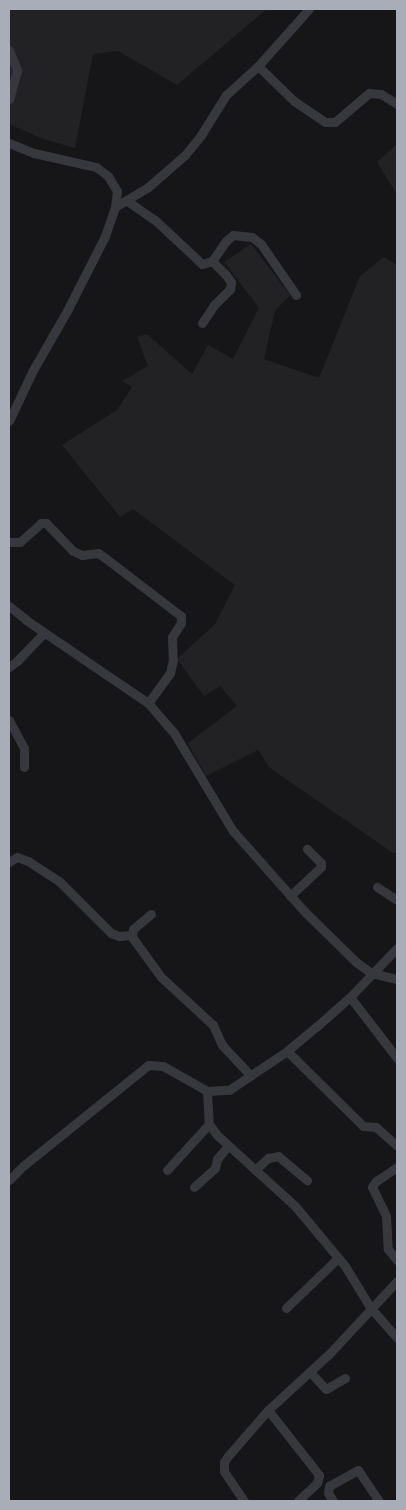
<!DOCTYPE html>
<html>
<head>
<meta charset="utf-8">
<style>
	body { margin:0 }
	#map { position:relative; width:406px; height:1510px; overflow:hidden; background:#161618; font-family:Raleway,sans-serif }
	div>[style] { position:absolute }
	[style*='--x'] { left:calc(var(--x)*1px); top:calc(var(--y)*1px); width:calc(var(--w)*1px); rotate:calc(var(--a)*1deg) }
	.built>* { inset:0; background:#222225 }
	.minor>* { height:9px; margin:-4.5px; padding:0 4.5px; transform-origin:4.5px; border-radius:4.5px; background:#37383d }
	span { translate:-50% -50%; white-space:nowrap; text-align:center; line-height:1.15; -webkit-text-stroke:4px #111113; paint-order:stroke }
	.frame { position:absolute; inset:0; border:10px solid #a8adb8; pointer-events:none }
</style>
</head>
<body>
<div id="map">
	<div class="built">
		<i style="clip-path:polygon(9px 9px,267px 9px,177px 85px,118px 51px,93px 54px,75px 148px,43px 139px,9px 124px)"></i>
		<i style="clip-path:polygon(397px 144px,397px 199px,395px 191px,377px 162px)"></i>
		<i style="clip-path:polygon(251px 244px,290px 295px,275px 311px,264px 359px,319px 378px,360px 276px,384px 257px,397px 265px,397px 853px,393px 853px,270px 768px,258px 750px,206px 776px,188px 743px,237px 706px,220px 686px,204px 696px,177px 659px,215px 624px,235px 585px,133px 509px,120px 517px,62px 445px,117px 410px,132px 387px,122px 381px,148px 366px,137px 337px,147px 334px,192px 374px,208px 345px,233px 359px,259px 308px,224px 262px)"></i>
	</div>
	<div class="minor">
		<i style="--x:9;--y:50;--w:22;--a:68"></i>
		<i style="--x:17;--y:70;--w:30;--a:105"></i>
		<i style="--x:258;--y:66;--w:50;--a:44.2"></i>
		<i style="--x:294;--y:101;--w:37;--a:34"></i>
		<i style="--x:325;--y:122;--w:10;--a:0"></i>
		<i style="--x:335;--y:122;--w:45;--a:-40.5"></i>
		<i style="--x:369;--y:93;--w:12;--a:5"></i>
		<i style="--x:381;--y:94;--w:19;--a:32"></i>
		<i style="--x:9;--y:143;--w:27;--a:22"></i>
		<i style="--x:34;--y:153;--w:64;--a:12.7"></i>
		<i style="--x:96;--y:167;--w:15;--a:37"></i>
		<i style="--x:108;--y:176;--w:17;--a:59"></i>
		<i style="--x:117;--y:191;--w:16;--a:97"></i>
		<i style="--x:115;--y:207;--w:31;--a:109"></i>
		<i style="--x:105;--y:236;--w:82;--a:116.9"></i>
		<i style="--x:68;--y:309;--w:70;--a:119.8"></i>
		<i style="--x:33;--y:370;--w:56;--a:115.2"></i>
		<i style="--x:126;--y:200;--w:35;--a:35"></i>
		<i style="--x:155;--y:220;--w:64;--a:43.1"></i>
		<i style="--x:202;--y:264;--w:10;--a:-17"></i>
		<i style="--x:212;--y:261;--w:24;--a:-55"></i>
		<i style="--x:226;--y:241;--w:9;--a:-41"></i>
		<i style="--x:233;--y:235;--w:19;--a:6"></i>
		<i style="--x:252;--y:237;--w:11;--a:38"></i>
		<i style="--x:261;--y:244;--w:62;--a:55.5"></i>
		<i style="--x:115;--y:207;--w:37;--a:-31"></i>
		<i style="--x:147;--y:188;--w:50;--a:-41"></i>
		<i style="--x:185;--y:155;--w:26;--a:-51"></i>
		<i style="--x:201;--y:135;--w:47;--a:-58"></i>
		<i style="--x:226;--y:95;--w:43;--a:-42.2"></i>
		<i style="--x:258;--y:66;--w:76;--a:-48.2"></i>
		<i style="--x:202;--y:323;--w:22;--a:-56"></i>
		<i style="--x:214;--y:305;--w:23;--a:-45"></i>
		<i style="--x:230;--y:289;--w:7;--a:-82"></i>
		<i style="--x:231;--y:282;--w:9;--a:-126"></i>
		<i style="--x:226;--y:275;--w:20;--a:-135"></i>
		<i style="--x:9;--y:542;--w:11;--a:0"></i>
		<i style="--x:20;--y:542;--w:28;--a:-42"></i>
		<i style="--x:41;--y:523;--w:5;--a:0"></i>
		<i style="--x:46;--y:523;--w:39;--a:46"></i>
		<i style="--x:73;--y:551;--w:10;--a:24"></i>
		<i style="--x:82;--y:555;--w:16;--a:-7"></i>
		<i style="--x:98;--y:553;--w:7;--a:34"></i>
		<i style="--x:104;--y:557;--w:97;--a:37.5"></i>
		<i style="--x:181;--y:616;--w:7;--a:90"></i>
		<i style="--x:181;--y:623;--w:17;--a:123"></i>
		<i style="--x:172;--y:637;--w:23;--a:88"></i>
		<i style="--x:173;--y:660;--w:13;--a:103"></i>
		<i style="--x:170;--y:673;--w:37;--a:126"></i>
		<i style="--x:9;--y:606;--w:22;--a:39"></i>
		<i style="--x:26;--y:620;--w:148;--a:34.2"></i>
		<i style="--x:148;--y:703;--w:40;--a:49"></i>
		<i style="--x:174;--y:733;--w:114;--a:59"></i>
		<i style="--x:233;--y:831;--w:108;--a:48.4"></i>
		<i style="--x:305;--y:912;--w:71;--a:44.4"></i>
		<i style="--x:356;--y:962;--w:19;--a:36"></i>
		<i style="--x:371;--y:973;--w:27;--a:13"></i>
		<i style="--x:9;--y:667;--w:10;--a:-37"></i>
		<i style="--x:17;--y:661;--w:39;--a:-46"></i>
		<i style="--x:9;--y:720;--w:32;--a:62"></i>
		<i style="--x:24;--y:748;--w:19;--a:90"></i>
		<i style="--x:9;--y:862;--w:9;--a:-32"></i>
		<i style="--x:17;--y:857;--w:12;--a:20"></i>
		<i style="--x:28;--y:861;--w:37;--a:33"></i>
		<i style="--x:59;--y:881;--w:74;--a:45"></i>
		<i style="--x:111;--y:933;--w:9;--a:21"></i>
		<i style="--x:119;--y:936;--w:12;--a:-5"></i>
		<i style="--x:377;--y:887;--w:24;--a:33"></i>
		<i style="--x:290;--y:896;--w:42;--a:-43.1"></i>
		<i style="--x:321;--y:867;--w:4;--a:-90"></i>
		<i style="--x:321;--y:863;--w:20;--a:-135"></i>
		<i style="--x:151;--y:914;--w:23;--a:140"></i>
		<i style="--x:133;--y:929;--w:8;--a:97"></i>
		<i style="--x:132;--y:937;--w:49;--a:54.1"></i>
		<i style="--x:161;--y:977;--w:71;--a:42.7"></i>
		<i style="--x:213;--y:1025;--w:22;--a:66"></i>
		<i style="--x:222;--y:1045;--w:42;--a:46.9"></i>
		<i style="--x:350;--y:997;--w:77;--a:52.4"></i>
		<i style="--x:287;--y:1051;--w:107;--a:44.6"></i>
		<i style="--x:363;--y:1126;--w:13;--a:4"></i>
		<i style="--x:376;--y:1127;--w:28;--a:42"></i>
		<i style="--x:207;--y:1091;--w:33;--a:87"></i>
		<i style="--x:209;--y:1124;--w:14;--a:54"></i>
		<i style="--x:217;--y:1135;--w:105;--a:42.3"></i>
		<i style="--x:295;--y:1206;--w:78;--a:50.2"></i>
		<i style="--x:345;--y:1266;--w:48;--a:58.6"></i>
		<i style="--x:370;--y:1307;--w:41;--a:48.9"></i>
		<i style="--x:397;--y:1167;--w:25;--a:146"></i>
		<i style="--x:376;--y:1181;--w:7;--a:124"></i>
		<i style="--x:372;--y:1187;--w:32;--a:64"></i>
		<i style="--x:386;--y:1216;--w:33;--a:87"></i>
		<i style="--x:388;--y:1249;--w:14;--a:51"></i>
		<i style="--x:167;--y:1170;--w:62;--a:-47.6"></i>
		<i style="--x:255;--y:1170;--w:18;--a:-43"></i>
		<i style="--x:268;--y:1158;--w:10;--a:-11"></i>
		<i style="--x:278;--y:1156;--w:38;--a:40"></i>
		<i style="--x:9;--y:1180;--w:20;--a:-45"></i>
		<i style="--x:23;--y:1166;--w:161;--a:-38.9"></i>
		<i style="--x:148;--y:1065;--w:15;--a:4"></i>
		<i style="--x:163;--y:1066;--w:51;--a:29.6"></i>
		<i style="--x:207;--y:1091;--w:22;--a:-3"></i>
		<i style="--x:229;--y:1090;--w:70;--a:-33.9"></i>
		<i style="--x:287;--y:1051;--w:38;--a:-40"></i>
		<i style="--x:316;--y:1027;--w:45;--a:-41.4"></i>
		<i style="--x:350;--y:997;--w:68;--a:-46.2"></i>
		<i style="--x:194;--y:1187;--w:28;--a:-42"></i>
		<i style="--x:215;--y:1168;--w:9;--a:-77"></i>
		<i style="--x:217;--y:1159;--w:17;--a:-50"></i>
		<i style="--x:286;--y:1308;--w:72;--a:-43.9"></i>
		<i style="--x:310;--y:1372;--w:23;--a:47"></i>
		<i style="--x:326;--y:1389;--w:22;--a:-30"></i>
		<i style="--x:268;--y:1410;--w:83;--a:51.9"></i>
		<i style="--x:319;--y:1475;--w:8;--a:104"></i>
		<i style="--x:317;--y:1483;--w:26;--a:137"></i>
		<i style="--x:244;--y:1501;--w:36;--a:-124"></i>
		<i style="--x:224;--y:1471;--w:9;--a:-90"></i>
		<i style="--x:224;--y:1462;--w:7;--a:-56"></i>
		<i style="--x:228;--y:1456;--w:61;--a:-49"></i>
		<i style="--x:268;--y:1410;--w:84;--a:-42.6"></i>
		<i style="--x:330;--y:1353;--w:98;--a:-47.1"></i>
		<i style="--x:333;--y:1501;--w:9;--a:-122"></i>
		<i style="--x:328;--y:1493;--w:7;--a:-82"></i>
		<i style="--x:329;--y:1486;--w:33;--a:-29"></i>
		<i style="--x:358;--y:1470;--w:37;--a:56"></i>
	</div>
	<div class="frame"></div>
</div>
</body>
</html>
